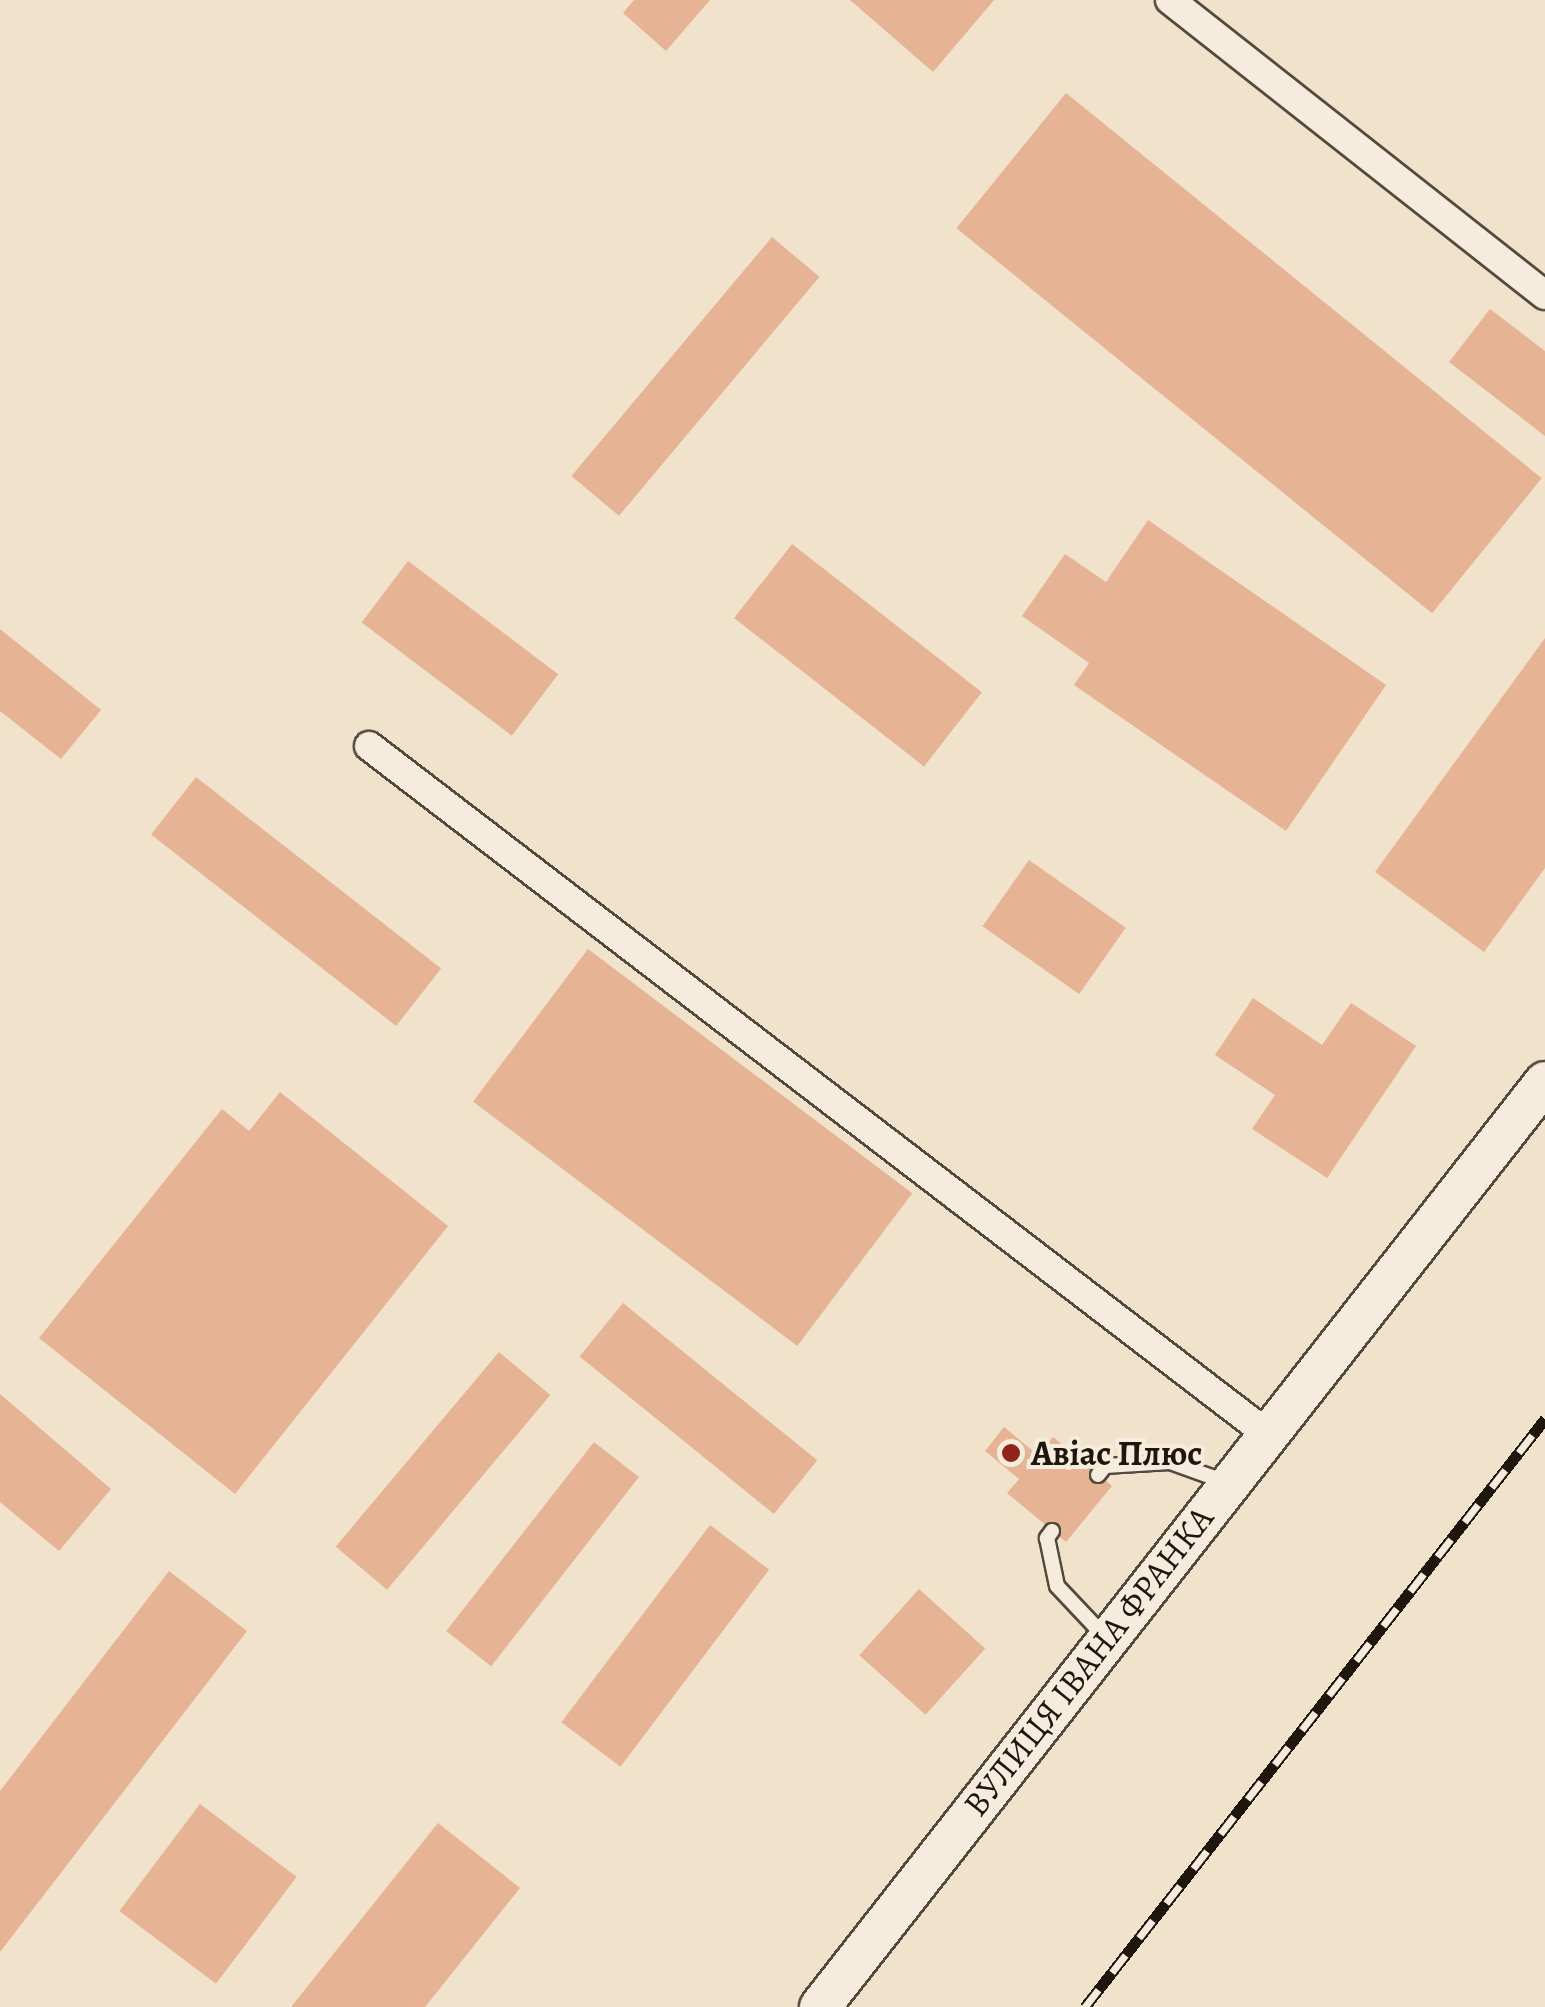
<!DOCTYPE html>
<html>
<head>
<meta charset="utf-8">
<style>
	body { margin:0 }
	#map { position:relative; width:1545px; height:2007px; overflow:hidden; background:#f0e2cb; font-family:Alegreya,serif }
	div>[style] { position:absolute }
	[style*='--x'] { left:calc(var(--x)*1px); top:calc(var(--y)*1px); width:calc(var(--w)*1px); rotate:calc(var(--a)*1deg) }
	.building>* { inset:0; background:#e6b394; transform-origin:0 0 }
	.roads { filter:drop-shadow(2px 0 #53493c) drop-shadow(-2px 0 #53493c) drop-shadow(0 2px #53493c) drop-shadow(0 -2px #53493c) }
	.service>* { height:14px; margin:-7px; padding:0 7px; transform-origin:7px; border-radius:7px; background:#f5ecdd }
	.minor>* { height:28px; margin:-14px; padding:0 14px; transform-origin:14px; border-radius:14px; background:#f5ecdd }
	.secondary>* { height:40px; margin:-20px; padding:0 20px; transform-origin:20px; border-radius:20px; background:#f5ecdd }
	.rail>* { height:11px; margin-top:-5.5px; transform-origin:0; background:repeating-linear-gradient(90deg,#f5ecdd 0 22px,#1f160d 0 44px); box-sizing:border-box; border-block:2px solid #1f160d }
	.dots>* { width:28px; height:28px; translate:-50% -50%; box-sizing:border-box; border:5px solid #f5ecdd; border-radius:50% }
	span { translate:-50% -50%; white-space:nowrap; text-align:center; line-height:1.15; -webkit-text-stroke:8px #f5ecdd; paint-order:stroke }
	.poi-label { font-size:35px; color:#1f160d; font-weight:700 }
	.left { translate:0 -50%; text-align:left }
	.street-label { font-size:35px; color:#1f160d }
</style>
</head>
<body>
<div id="map">
	<div class="building">
		<i style="clip-path:polygon(634px 0,710px 0,666px 51px,623px 13px)"></i>
		<i style="clip-path:polygon(850px 0,994px 0,933px 72px)"></i>
		<i style="left:1066px;top:93px;width:612px;height:174px;rotate:39deg"></i>
		<i style="left:772px;top:237px;width:62px;height:312px;rotate:40deg"></i>
		<i style="clip-path:polygon(1490px 309px,1545px 351px,1545px 436px,1449px 362px)"></i>
		<i style="clip-path:polygon(1148px 520px,1386px 685px,1286px 831px,1074px 685px,1089px 663px,1022px 616px,1065px 554px,1106px 582px)"></i>
		<i style="left:792px;top:544px;width:241px;height:94px;rotate:38deg"></i>
		<i style="left:408px;top:561px;width:188px;height:77px;rotate:37deg"></i>
		<i style="clip-path:polygon(0 629px,101px 710px,61px 759px,0 711px)"></i>
		<i style="clip-path:polygon(1545px 638px,1545px 868px,1484px 952px,1375px 872px)"></i>
		<i style="left:196px;top:777px;width:311px;height:73px;rotate:38deg"></i>
		<i style="left:1029px;top:860px;width:118px;height:81px;rotate:35deg"></i>
		<i style="left:588px;top:949px;width:406px;height:191px;rotate:37deg"></i>
		<i style="clip-path:polygon(1253px 998px,1322px 1045px,1351px 1003px,1416px 1046px,1327px 1178px,1252px 1129px,1275px 1095px,1215px 1055px)"></i>
		<i style="clip-path:polygon(280px 1092px,448px 1226px,235px 1494px,39px 1338px,222px 1109px,249px 1131px)"></i>
		<i style="left:623px;top:1303px;width:250px;height:69px;rotate:39deg"></i>
		<i style="left:499px;top:1352px;width:67px;height:254px;rotate:40deg"></i>
		<i style="clip-path:polygon(0 1394px,111px 1489px,59px 1551px,0 1502px)"></i>
		<i style="clip-path:polygon(1004px 1427px,1038px 1455px,1053px 1437px,1112px 1486px,1066px 1542px,1007px 1493px,1019px 1479px,985px 1451px)"></i>
		<i style="left:594px;top:1442px;width:57px;height:240px;rotate:38deg"></i>
		<i style="left:710px;top:1525px;width:74px;height:247px;rotate:37deg"></i>
		<i style="clip-path:polygon(169px 1571px,247px 1631px,0 1952px,0 1791px)"></i>
		<i style="left:919px;top:1589px;width:89px;height:89px;rotate:42deg"></i>
		<i style="left:200px;top:1804px;width:121px;height:134px;rotate:37deg"></i>
		<i style="clip-path:polygon(438px 1823px,520px 1888px,425px 2007px,291px 2007px)"></i>
	</div>
	<div class="roads">
		<div class="service">
			<i style="--x:1098;--y:1475;--w:11;--a:-52"></i>
			<i style="--x:1105;--y:1466;--w:65;--a:-3.5"></i>
			<i style="--x:1170;--y:1462;--w:59;--a:19.7"></i>
			<i style="--x:1052;--y:1531;--w:9;--a:126"></i>
			<i style="--x:1047;--y:1538;--w:49;--a:78.2"></i>
			<i style="--x:1057;--y:1586;--w:71;--a:46.7"></i>
		</div>
		<div class="minor">
			<i style="--x:1170;--y:0;--w:477;--a:38.2"></i>
			<i style="--x:369;--y:746;--w:1130;--a:37.45"></i>
		</div>
		<div class="secondary">
			<i style="--x:820;--y:2007;--w:1175;--a:-51.91"></i>
		</div>
	</div>
	<div class="rail">
		<i style="--x:1085;--y:2007;--w:747;--a:-51.96"></i>
	</div>
	<div class="dots">
		<i style="left:1011px;top:1453px;background:#8f2418"></i>
	</div>
	<div class="poi-label">
		<span class="left" style="left:1031px;top:1453px">Авіас Плюс</span>
	</div>
	<div class="street-label">
		<span style="left:1088px;top:1661px;rotate:-52deg">ВУЛИЦЯ ІВАНА ФРАНКА</span>
	</div>
</div>
</body>
</html>
